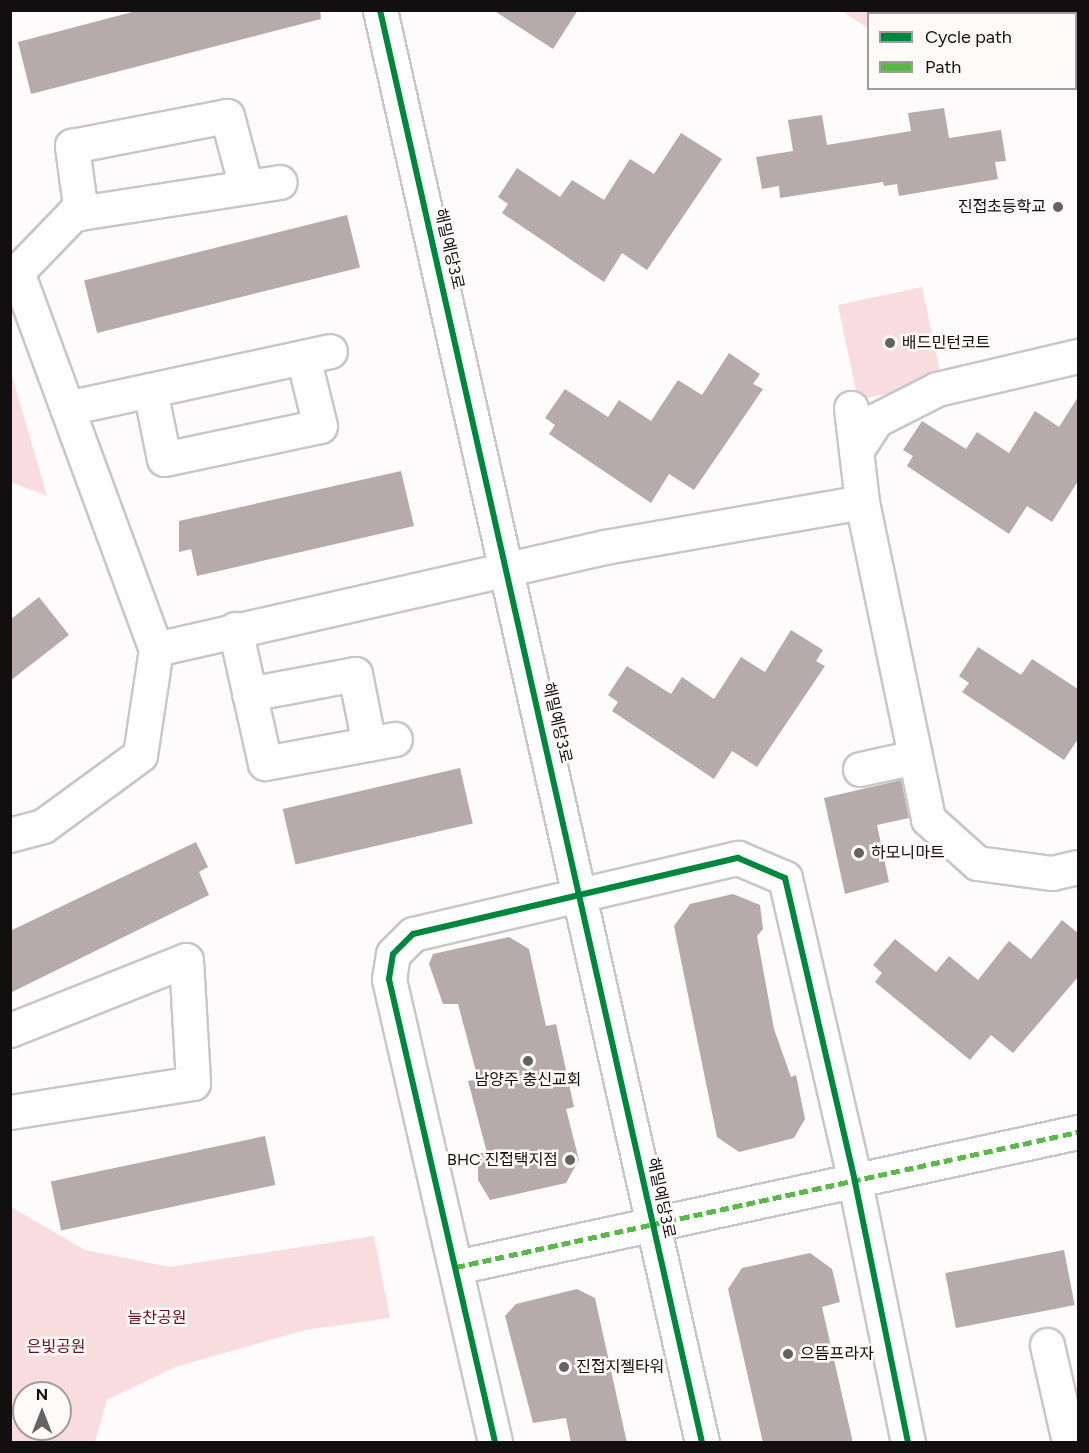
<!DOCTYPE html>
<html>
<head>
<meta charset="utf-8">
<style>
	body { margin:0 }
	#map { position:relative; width:1089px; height:1453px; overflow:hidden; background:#fdfbfb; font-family:Figtree,"Noto Sans KR",sans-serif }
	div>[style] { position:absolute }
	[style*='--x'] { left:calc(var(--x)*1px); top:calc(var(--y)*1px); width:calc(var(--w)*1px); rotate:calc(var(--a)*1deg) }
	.green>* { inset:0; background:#f9dcdd; transform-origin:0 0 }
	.building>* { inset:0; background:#b7aaab; transform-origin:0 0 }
	.roads { filter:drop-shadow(2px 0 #c8c6c6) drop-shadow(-2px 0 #c8c6c6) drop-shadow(0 2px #c8c6c6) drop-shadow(0 -2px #c8c6c6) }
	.minor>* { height:33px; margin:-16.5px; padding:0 16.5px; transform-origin:16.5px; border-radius:16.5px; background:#fffefe }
	.quiet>* { height:4.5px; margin-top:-2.25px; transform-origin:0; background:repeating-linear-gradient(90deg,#58b947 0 9px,transparent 0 13.5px) }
	.cycleway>* { height:6px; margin:-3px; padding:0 3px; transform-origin:3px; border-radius:3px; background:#00873e }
	.dots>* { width:16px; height:16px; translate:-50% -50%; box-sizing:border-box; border:3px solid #fefafa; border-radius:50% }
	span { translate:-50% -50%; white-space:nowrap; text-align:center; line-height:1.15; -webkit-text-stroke:5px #fefafa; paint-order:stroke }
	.poi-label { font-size:16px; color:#110f0f }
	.right { translate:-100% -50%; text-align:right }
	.left { translate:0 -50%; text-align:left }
	.street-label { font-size:16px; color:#110f0f }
	.park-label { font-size:16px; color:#681021 }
	.frame { position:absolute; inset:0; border:12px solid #110f0f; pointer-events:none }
	.legend { position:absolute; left:867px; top:12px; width:210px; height:78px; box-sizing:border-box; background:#fefafa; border:2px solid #9f9c9c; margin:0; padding:8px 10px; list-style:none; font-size:18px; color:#110f0f }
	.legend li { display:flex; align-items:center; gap:12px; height:30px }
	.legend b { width:30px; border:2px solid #9f9c9c }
	.north { position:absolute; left:12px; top:1381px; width:60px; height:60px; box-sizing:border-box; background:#fefafa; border:2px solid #9f9c9c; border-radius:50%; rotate:0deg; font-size:16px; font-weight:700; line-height:24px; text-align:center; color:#110f0f }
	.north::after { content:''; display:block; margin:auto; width:21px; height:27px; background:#646262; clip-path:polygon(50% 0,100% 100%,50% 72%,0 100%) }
</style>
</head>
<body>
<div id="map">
	<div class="green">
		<i style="clip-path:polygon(941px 11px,868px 14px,868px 28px,842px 11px)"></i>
		<i style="left:922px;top:287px;width:97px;height:86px;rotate:78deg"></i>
		<i style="clip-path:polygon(11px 372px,47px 496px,11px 482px)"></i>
		<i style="clip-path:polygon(evenodd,11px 1207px,85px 1250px,169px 1267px,374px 1236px,390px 1318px,305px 1330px,175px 1367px,107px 1400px,95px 1442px,11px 1442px,11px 1207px,24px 1393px,60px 1393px,60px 1429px,24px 1429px,24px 1393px)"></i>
	</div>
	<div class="building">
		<i style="clip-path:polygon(140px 10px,320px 10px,321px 19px,31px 94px,18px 42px)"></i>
		<i style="clip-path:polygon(493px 10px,578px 10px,553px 49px)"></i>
		<i style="clip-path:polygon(944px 108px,949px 138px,1001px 130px,1006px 161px,995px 162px,998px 179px,899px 196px,897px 184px,884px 186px,883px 182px,780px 198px,779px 186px,762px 189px,756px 157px,793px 151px,788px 120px,822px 115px,827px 145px,911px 131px,908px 113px)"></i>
		<i style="clip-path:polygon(681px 133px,722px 159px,647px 270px,622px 253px,604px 282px,502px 213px,508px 204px,498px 197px,517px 168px,560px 197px,572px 180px,604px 200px,630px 159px,654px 174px)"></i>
		<i style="left:347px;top:215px;width:54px;height:271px;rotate:76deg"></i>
		<i style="clip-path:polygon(729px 353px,760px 374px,753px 384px,763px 389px,694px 490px,669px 474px,651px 503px,549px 434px,555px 425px,545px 418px,565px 389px,608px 417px,619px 400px,651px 421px,678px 380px,702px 395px)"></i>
		<i style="clip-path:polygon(1078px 397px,1078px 481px,1052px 522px,1027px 506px,1009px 534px,907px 466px,913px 456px,903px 450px,922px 421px,966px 449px,977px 432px,1009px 453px,1035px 411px,1059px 427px)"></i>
		<i style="clip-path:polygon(401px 471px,414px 526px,197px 576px,191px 549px,179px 552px,179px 521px)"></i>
		<i style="clip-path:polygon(39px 597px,69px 635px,10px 681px,10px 620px)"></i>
		<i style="clip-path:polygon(791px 630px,823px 650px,816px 661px,825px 666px,757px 767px,732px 751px,714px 779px,612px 711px,618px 702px,608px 695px,627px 666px,671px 694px,682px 677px,714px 699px,741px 657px,765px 672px)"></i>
		<i style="clip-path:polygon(978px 647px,1021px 675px,1032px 659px,1078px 689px,1078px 739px,1064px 760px,962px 692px,969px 683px,959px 676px)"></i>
		<i style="left:460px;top:768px;width:57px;height:182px;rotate:77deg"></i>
		<i style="clip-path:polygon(901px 780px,909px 818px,877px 825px,889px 882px,845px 894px,824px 798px)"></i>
		<i style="clip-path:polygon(196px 842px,208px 867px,199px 872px,209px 895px,10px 993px,10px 931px)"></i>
		<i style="clip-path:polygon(733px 894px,760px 905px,763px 929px,757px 936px,774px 1029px,791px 1077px,796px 1075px,805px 1119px,794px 1138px,739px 1152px,717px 1137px,674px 926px,690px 904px)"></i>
		<i style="clip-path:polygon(1062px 920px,1078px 933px,1078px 977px,1013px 1053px,991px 1035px,970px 1060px,875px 982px,882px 973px,873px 965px,895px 939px,936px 972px,949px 956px,978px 980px,1009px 941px,1031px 959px)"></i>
		<i style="clip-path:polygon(509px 937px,529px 949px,546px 1026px,556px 1024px,574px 1107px,566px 1109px,579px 1160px,566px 1183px,490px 1200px,478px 1180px,478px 1153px,487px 1153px,468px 1081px,478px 1079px,458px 1004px,443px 1004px,429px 964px,433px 954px)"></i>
		<i style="left:265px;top:1136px;width:50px;height:219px;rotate:78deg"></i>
		<i style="left:1064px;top:1250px;width:56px;height:121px;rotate:79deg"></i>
		<i style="clip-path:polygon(810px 1253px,832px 1269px,840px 1302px,822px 1307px,853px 1443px,763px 1443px,728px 1289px,742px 1268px)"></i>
		<i style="clip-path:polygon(577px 1289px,595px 1298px,627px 1443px,571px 1443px,566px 1418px,533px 1423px,505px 1316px,516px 1304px)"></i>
	</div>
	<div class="roads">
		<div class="minor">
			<i style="--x:380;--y:10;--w:1468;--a:77.33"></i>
			<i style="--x:81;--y:213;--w:68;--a:-97.7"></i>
			<i style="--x:72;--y:146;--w:158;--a:-11"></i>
			<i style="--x:227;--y:116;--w:73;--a:75"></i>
			<i style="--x:10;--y:270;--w:7;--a:16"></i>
			<i style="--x:17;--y:272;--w:402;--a:69.8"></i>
			<i style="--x:156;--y:649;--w:107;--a:98.6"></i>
			<i style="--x:140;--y:755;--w:120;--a:143.8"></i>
			<i style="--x:43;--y:826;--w:34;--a:165"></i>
			<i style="--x:17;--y:272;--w:81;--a:-46"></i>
			<i style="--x:73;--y:214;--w:209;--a:-8.8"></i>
			<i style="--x:150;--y:390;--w:70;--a:78.5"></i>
			<i style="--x:164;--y:459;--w:159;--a:-11.9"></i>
			<i style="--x:320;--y:426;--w:71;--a:-103.8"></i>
			<i style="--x:67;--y:408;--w:269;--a:-12.2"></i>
			<i style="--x:851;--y:408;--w:95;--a:83.3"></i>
			<i style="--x:856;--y:451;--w:37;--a:-57"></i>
			<i style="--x:876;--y:420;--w:68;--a:-26.9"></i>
			<i style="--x:937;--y:389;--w:145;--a:-13.2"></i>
			<i style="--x:235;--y:629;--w:137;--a:77.4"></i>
			<i style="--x:265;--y:763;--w:132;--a:-10.5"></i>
			<i style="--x:156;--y:649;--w:460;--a:-12.8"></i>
			<i style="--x:605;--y:547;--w:261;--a:-9.9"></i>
			<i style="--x:862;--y:502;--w:324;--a:78.2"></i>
			<i style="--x:928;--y:819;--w:66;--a:41.9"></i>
			<i style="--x:977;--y:863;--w:76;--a:7.6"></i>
			<i style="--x:1052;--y:873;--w:27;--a:-13"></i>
			<i style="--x:249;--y:694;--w:108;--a:-10.7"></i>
			<i style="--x:355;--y:674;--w:71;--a:78.7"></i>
			<i style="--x:860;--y:769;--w:56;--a:-12.3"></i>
			<i style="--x:10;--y:1030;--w:189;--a:-21.7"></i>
			<i style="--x:186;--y:960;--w:123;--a:86.7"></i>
			<i style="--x:193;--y:1083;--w:185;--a:171"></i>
			<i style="--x:456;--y:1267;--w:636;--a:-12.25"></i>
			<i style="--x:1047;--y:1345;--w:99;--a:77.2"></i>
			<i style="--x:495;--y:1442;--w:475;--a:-102.9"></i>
			<i style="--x:389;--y:979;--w:25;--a:-81"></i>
			<i style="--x:393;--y:954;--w:28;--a:-45"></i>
			<i style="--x:413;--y:934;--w:334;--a:-13.2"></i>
			<i style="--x:738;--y:858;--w:51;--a:23.1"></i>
			<i style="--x:785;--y:878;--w:312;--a:77"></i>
			<i style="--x:855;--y:1182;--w:265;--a:78.5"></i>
		</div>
	</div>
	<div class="quiet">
		<i style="--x:456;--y:1267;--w:636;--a:-12.25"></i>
	</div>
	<div class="cycleway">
		<i style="--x:380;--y:10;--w:1468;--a:77.33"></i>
		<i style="--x:495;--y:1442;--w:475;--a:-102.9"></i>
		<i style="--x:389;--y:979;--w:25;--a:-81"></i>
		<i style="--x:393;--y:954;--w:28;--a:-45"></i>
		<i style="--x:413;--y:934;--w:334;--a:-13.2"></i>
		<i style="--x:738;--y:858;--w:51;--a:23.1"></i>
		<i style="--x:785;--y:878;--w:312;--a:77"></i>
		<i style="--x:855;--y:1182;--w:265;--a:78.5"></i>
	</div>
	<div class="dots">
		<i style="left:1058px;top:207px;background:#646262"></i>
		<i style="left:890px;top:343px;background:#646262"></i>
		<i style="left:859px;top:853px;background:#646262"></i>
		<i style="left:528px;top:1061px;background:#646262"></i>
		<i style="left:570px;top:1160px;background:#646262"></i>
		<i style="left:788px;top:1354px;background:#646262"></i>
		<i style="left:564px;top:1367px;background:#646262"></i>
	</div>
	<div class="poi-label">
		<span class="right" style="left:1046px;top:207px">진접초등학교</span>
		<span class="left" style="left:902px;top:343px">배드민턴코트</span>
		<span class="left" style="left:871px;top:853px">하모니마트</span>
		<span style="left:528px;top:1080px">남양주 충신교회</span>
		<span class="right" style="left:558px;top:1160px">BHC 진접택지점</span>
		<span class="left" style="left:800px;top:1354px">으뜸프라자</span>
		<span class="left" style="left:576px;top:1367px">진접지젤타워</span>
	</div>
	<div class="street-label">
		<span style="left:449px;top:249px;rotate:77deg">해밀예당3로</span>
		<span style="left:557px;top:723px;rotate:77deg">해밀예당3로</span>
		<span style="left:661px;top:1198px;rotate:78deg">해밀예당3로</span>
	</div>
	<div class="park-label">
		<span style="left:157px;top:1318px">늘찬공원</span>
		<span style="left:56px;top:1347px">은빛공원</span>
	</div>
	<div class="frame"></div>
	<ul class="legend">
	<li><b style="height:8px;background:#00873e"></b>Cycle path</li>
	<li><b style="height:8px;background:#58b947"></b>Path</li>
	</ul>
	<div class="north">N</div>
</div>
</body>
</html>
